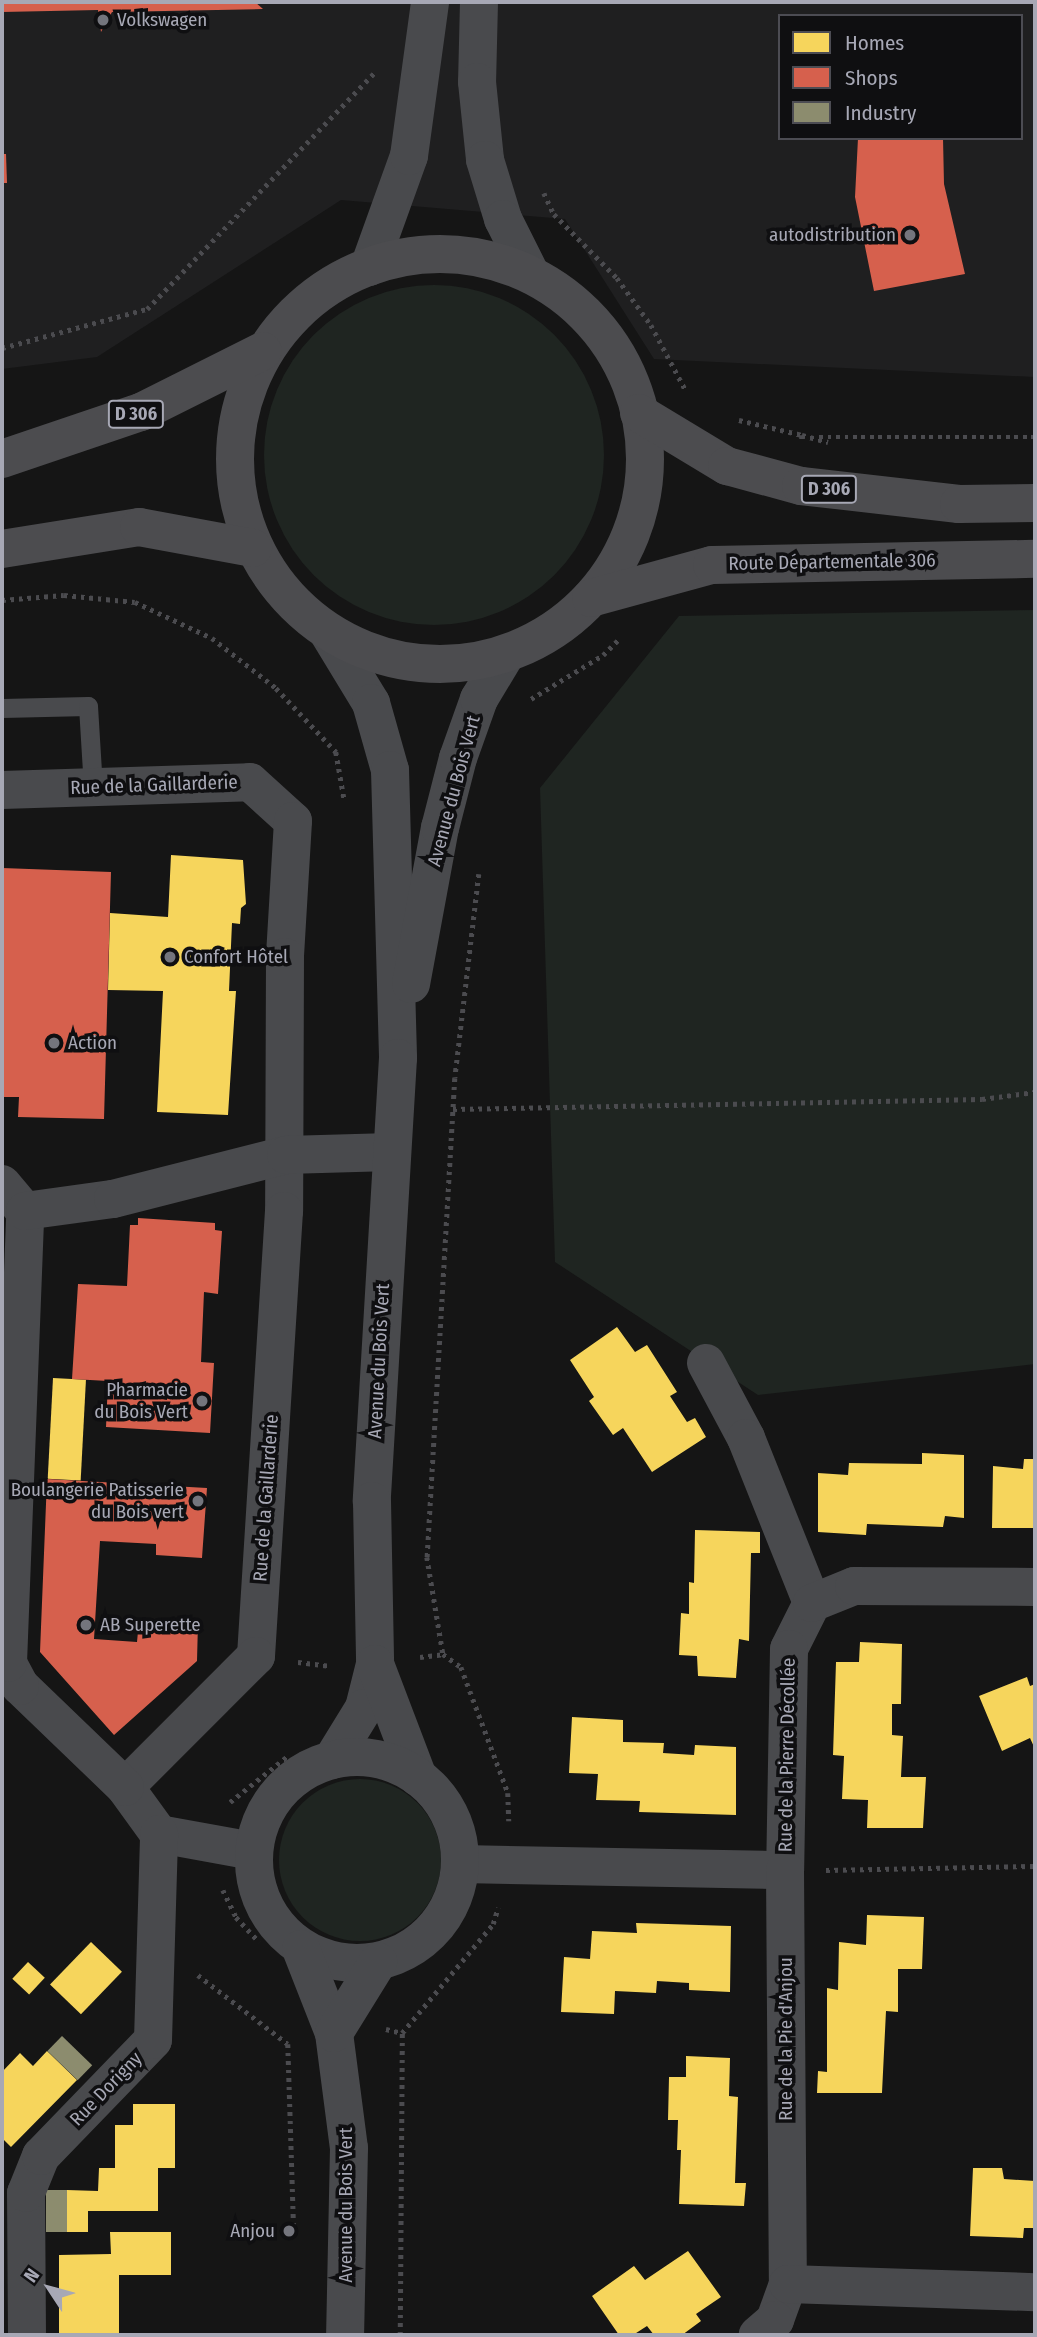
<!DOCTYPE html>
<html>
<head>
<meta charset="utf-8">
<style>
	body { margin:0 }
	#map { position:relative; width:1037px; height:2337px; overflow:hidden; background:#151515; font-family:"Fira Sans Condensed",sans-serif }
	div>[style] { position:absolute }
	[style*='--x'] { left:calc(var(--x)*1px); top:calc(var(--y)*1px); width:calc(var(--w)*1px); rotate:calc(var(--a)*1deg) }
	.built>* { inset:0; background:#1f1f20 }
	.green>* { inset:0; background:#1f2521 }
	.round { border-radius:50% }
	.homes>* { inset:0; background:#f6d55c; transform-origin:0 0 }
	.shops>* { inset:0; background:#d6604d }
	.industry>* { inset:0; background:#8c8c6e; transform-origin:0 0 }
	.path>* { height:4.5px; margin-top:-2.25px; transform-origin:0; background:repeating-linear-gradient(90deg,#4b4b4f 0 3.5px,transparent 0 8.5px) }
	.service>* { height:19px; margin:-9.5px; padding:0 9.5px; transform-origin:9.5px; border-radius:9.5px; background:#494a4d }
	.minor>* { height:38px; margin:-19px; padding:0 19px; transform-origin:19px; border-radius:19px; background:#494a4d }
	.tertiary>* { height:38px; margin:-19px; padding:0 19px; transform-origin:19px; border-radius:19px; background:#494a4d }
	.tertiary>.ring { margin:-19px; padding:0; box-sizing:content-box; background:none; border:38px solid #494a4d; border-radius:50% }
	.primary>* { height:38px; margin:-19px; padding:0 19px; transform-origin:19px; border-radius:19px; background:#4c4c4f }
	.primary>.ring { margin:-19px; padding:0; box-sizing:content-box; background:none; border:38px solid #4c4c4f; border-radius:50% }
	.dots>* { width:19px; height:19px; translate:-50% -50%; box-sizing:border-box; border:4px solid #0f0f11; border-radius:50% }
	span { translate:-50% -50%; white-space:nowrap; text-align:center; line-height:1.15; -webkit-text-stroke:7px #0f0f11; paint-order:stroke }
	.shield-label span { padding:2px 5px; background:#0f0f11; border:2px solid; border-radius:5px; -webkit-text-stroke-width:0 }
	.shield-label { font-size:18px; color:#a7a8b5; font-weight:700 }
	.poi-label { font-size:19px; color:#a7a8b5 }
	.left { translate:0 -50%; text-align:left }
	.right { translate:-100% -50%; text-align:right }
	.street-label { font-size:19px; color:#a7a8b5 }
	.frame { position:absolute; inset:0; border:4px solid #a7a8b5; pointer-events:none }
	.legend { position:absolute; left:778px; top:14px; width:245px; height:126px; box-sizing:border-box; background:#0f0f11; border:2px solid #4c4c53; margin:0; padding:9px 12px; list-style:none; font-size:21px; color:#a7a8b5 }
	.legend li { display:flex; align-items:center; gap:14px; height:35px }
	.legend b { width:35px; border:2px solid #4c4c53 }
	.north { position:absolute; left:14px; top:2253px; width:70px; height:70px; -webkit-text-stroke:5px #0f0f11; paint-order:stroke; rotate:306deg; font-size:19px; font-weight:700; line-height:28px; text-align:center; color:#a7a8b5 }
	.north::after { content:''; display:block; margin:auto; width:24px; height:32px; background:#a7a8b5; clip-path:polygon(50% 0,100% 100%,50% 72%,0 100%) }
</style>
</head>
<body>
<div id="map">
	<div class="built">
		<i style="clip-path:polygon(evenodd,2px 2px,1035px 2px,1035px 377px,654px 359px,565px 219px,341px 200px,97px 357px,2px 369px,2px 2px,780px 16px,1021px 16px,1021px 138px,780px 138px,780px 16px)"></i>
	</div>
	<div class="green">
		<i class="round" style="left:264px;top:285px;width:340px;height:340px"></i>
		<i style="clip-path:polygon(1035px 610px,1035px 1364px,758px 1395px,555px 1262px,540px 788px,679px 616px)"></i>
		<i class="round" style="left:279px;top:1779px;width:162px;height:162px"></i>
	</div>
	<div class="homes">
		<i style="clip-path:polygon(171px 855px,243px 860px,246px 904px,241px 908px,240px 924px,232px 923px,229px 991px,236px 991px,228px 1115px,157px 1112px,163px 991px,108px 990px,110px 913px,168px 917px)"></i>
		<i style="clip-path:polygon(617px 1327px,635px 1352px,647px 1345px,677px 1392px,670px 1396px,687px 1422px,695px 1418px,706px 1437px,652px 1472px,623px 1428px,613px 1435px,589px 1401px,594px 1397px,570px 1360px)"></i>
		<i style="left:53px;top:1378px;width:33px;height:101px;rotate:3deg"></i>
		<i style="clip-path:polygon(922px 1453px,964px 1455px,964px 1518px,945px 1516px,943px 1527px,867px 1524px,866px 1535px,818px 1532px,818px 1473px,848px 1475px,849px 1463px,922px 1464px)"></i>
		<i style="clip-path:polygon(1024px 1459px,1035px 1459px,1035px 1528px,992px 1528px,993px 1466px,1023px 1469px)"></i>
		<i style="clip-path:polygon(695px 1530px,760px 1532px,760px 1553px,751px 1553px,749px 1641px,739px 1639px,736px 1678px,698px 1676px,697px 1656px,679px 1655px,681px 1613px,689px 1614px,689px 1582px,694px 1583px)"></i>
		<i style="clip-path:polygon(860px 1642px,902px 1644px,901px 1704px,892px 1704px,892px 1735px,903px 1736px,901px 1777px,926px 1777px,923px 1828px,867px 1828px,868px 1800px,842px 1799px,844px 1756px,833px 1755px,836px 1662px,859px 1662px)"></i>
		<i style="clip-path:polygon(1027px 1677px,1030px 1686px,1035px 1684px,1035px 1749px,1030px 1738px,1002px 1751px,979px 1696px)"></i>
		<i style="clip-path:polygon(572px 1717px,623px 1720px,623px 1742px,664px 1743px,663px 1753px,694px 1755px,695px 1745px,736px 1747px,736px 1815px,639px 1812px,640px 1801px,596px 1800px,598px 1774px,569px 1773px)"></i>
		<i style="clip-path:polygon(867px 1915px,924px 1917px,922px 1969px,898px 1969px,898px 2012px,886px 2011px,882px 2093px,817px 2093px,818px 2071px,827px 2072px,827px 1988px,838px 1990px,839px 1942px,866px 1945px)"></i>
		<i style="clip-path:polygon(636px 1923px,731px 1926px,730px 1992px,689px 1990px,689px 1983px,657px 1981px,656px 1993px,615px 1991px,614px 2014px,561px 2012px,564px 1957px,590px 1959px,592px 1931px,637px 1933px)"></i>
		<i style="left:91px;top:1942px;width:43px;height:59px;rotate:44deg"></i>
		<i style="left:28px;top:1962px;width:23px;height:23px;rotate:43deg"></i>
		<i style="clip-path:polygon(47px 2051px,77px 2080px,11px 2147px,2px 2138px,2px 2072px,20px 2053px,33px 2066px)"></i>
		<i style="clip-path:polygon(686px 2056px,730px 2058px,729px 2096px,738px 2097px,735px 2183px,746px 2183px,744px 2206px,679px 2204px,681px 2150px,677px 2150px,678px 2120px,668px 2120px,669px 2077px,686px 2077px)"></i>
		<i style="clip-path:polygon(133px 2104px,175px 2104px,175px 2168px,158px 2168px,158px 2211px,88px 2211px,88px 2232px,67px 2232px,67px 2190px,98px 2191px,99px 2168px,115px 2168px,115px 2125px,133px 2125px)"></i>
		<i style="clip-path:polygon(973px 2168px,1002px 2168px,1004px 2179px,1035px 2181px,1035px 2228px,1024px 2228px,1023px 2238px,970px 2236px)"></i>
		<i style="clip-path:polygon(110px 2232px,171px 2232px,171px 2275px,119px 2275px,119px 2335px,59px 2335px,59px 2255px,111px 2254px)"></i>
		<i style="clip-path:polygon(688px 2251px,721px 2297px,696px 2314px,701px 2321px,682px 2335px,654px 2335px,647px 2326px,633px 2335px,619px 2335px,592px 2296px,634px 2266px,645px 2280px)"></i>
	</div>
	<div class="shops">
		<i style="clip-path:polygon(2px 2px,255px 2px,263px 9px,112px 12px,101px 32px,98px 10px,2px 12px)"></i>
		<i style="clip-path:polygon(858px 138px,943px 138px,944px 184px,965px 274px,874px 291px,855px 197px)"></i>
		<i style="clip-path:polygon(2px 154px,6px 154px,7px 183px,2px 183px)"></i>
		<i style="clip-path:polygon(2px 868px,111px 872px,104px 1119px,18px 1117px,19px 1097px,2px 1097px)"></i>
		<i style="clip-path:polygon(138px 1218px,215px 1223px,215px 1230px,222px 1231px,218px 1294px,204px 1292px,201px 1362px,214px 1363px,210px 1433px,106px 1427px,108px 1381px,72px 1379px,78px 1284px,127px 1286px,130px 1225px,138px 1225px)"></i>
		<i style="clip-path:polygon(47px 1479px,207px 1488px,202px 1558px,156px 1555px,156px 1544px,100px 1541px,94px 1639px,137px 1642px,139px 1621px,198px 1623px,197px 1661px,114px 1735px,40px 1652px)"></i>
	</div>
	<div class="industry">
		<i style="left:62px;top:2036px;width:42px;height:21px;rotate:44deg"></i>
		<i style="left:46px;top:2190px;width:21px;height:42px"></i>
	</div>
	<div class="path">
		<i style="--x:544;--y:193;--w:23;--a:65"></i>
		<i style="--x:554;--y:214;--w:90;--a:45.5"></i>
		<i style="--x:617;--y:278;--w:58;--a:54.1"></i>
		<i style="--x:651;--y:325;--w:72;--a:62"></i>
		<i style="--x:2;--y:348;--w:150;--a:-15.1"></i>
		<i style="--x:147;--y:309;--w:327;--a:-46.1"></i>
		<i style="--x:739;--y:420;--w:65;--a:13.4"></i>
		<i style="--x:802;--y:435;--w:6;--a:90"></i>
		<i style="--x:802;--y:435;--w:27;--a:15"></i>
		<i style="--x:819;--y:437;--w:216;--a:0"></i>
		<i style="--x:2;--y:600;--w:62;--a:-4.6"></i>
		<i style="--x:64;--y:595;--w:71;--a:5.6"></i>
		<i style="--x:135;--y:602;--w:85;--a:25.1"></i>
		<i style="--x:212;--y:638;--w:81;--a:38"></i>
		<i style="--x:276;--y:688;--w:88;--a:46.8"></i>
		<i style="--x:336;--y:752;--w:47;--a:80.1"></i>
		<i style="--x:531;--y:699;--w:84;--a:-31.4"></i>
		<i style="--x:603;--y:655;--w:25;--a:-45"></i>
		<i style="--x:479;--y:874;--w:205;--a:96.7"></i>
		<i style="--x:455;--y:1078;--w:480;--a:93.3"></i>
		<i style="--x:427;--y:1557;--w:98;--a:80.6"></i>
		<i style="--x:443;--y:1654;--w:22;--a:36"></i>
		<i style="--x:461;--y:1667;--w:134;--a:69.5"></i>
		<i style="--x:508;--y:1793;--w:28;--a:88"></i>
		<i style="--x:453;--y:1109;--w:529;--a:-1.08"></i>
		<i style="--x:982;--y:1099;--w:53;--a:-7.5"></i>
		<i style="--x:420;--y:1657;--w:23;--a:-7"></i>
		<i style="--x:298;--y:1662;--w:33;--a:7"></i>
		<i style="--x:230;--y:1802;--w:75;--a:-38.5"></i>
		<i style="--x:826;--y:1870;--w:209;--a:-1.1"></i>
		<i style="--x:223;--y:1890;--w:30;--a:64"></i>
		<i style="--x:236;--y:1917;--w:34;--a:47"></i>
		<i style="--x:198;--y:1975;--w:113;--a:37.5"></i>
		<i style="--x:386;--y:2029;--w:16;--a:14"></i>
		<i style="--x:288;--y:2044;--w:191;--a:88.2"></i>
		<i style="--x:400;--y:2335;--w:302;--a:-89.6"></i>
		<i style="--x:402;--y:2033;--w:142;--a:-50.1"></i>
		<i style="--x:493;--y:1924;--w:17;--a:-73"></i>
	</div>
	<div class="service">
		<i style="--x:2;--y:708;--w:86;--a:-1.3"></i>
		<i style="--x:88;--y:706;--w:81;--a:86.5"></i>
	</div>
	<div class="minor">
		<i style="--x:479;--y:2;--w:80;--a:91.4"></i>
		<i style="--x:477;--y:82;--w:78;--a:84.1"></i>
		<i style="--x:485;--y:160;--w:62;--a:73"></i>
		<i style="--x:503;--y:219;--w:60;--a:63.4"></i>
		<i style="--x:369;--y:267;--w:118;--a:-70.2"></i>
		<i style="--x:409;--y:156;--w:155;--a:-82.2"></i>
		<i style="--x:2;--y:790;--w:248;--a:-1.8"></i>
		<i style="--x:250;--y:782;--w:58;--a:42.2"></i>
		<i style="--x:293;--y:821;--w:136;--a:93.4"></i>
		<i style="--x:285;--y:957;--w:254;--a:90.2"></i>
		<i style="--x:284;--y:1211;--w:446;--a:93.6"></i>
		<i style="--x:256;--y:1656;--w:185;--a:135"></i>
		<i style="--x:2;--y:1184;--w:35;--a:50"></i>
		<i style="--x:706;--y:1363;--w:85;--a:61.9"></i>
		<i style="--x:746;--y:1438;--w:178;--a:68.2"></i>
		<i style="--x:812;--y:1603;--w:51;--a:116.6"></i>
		<i style="--x:789;--y:1649;--w:221;--a:91"></i>
		<i style="--x:812;--y:1603;--w:45;--a:-22"></i>
		<i style="--x:854;--y:1586;--w:181;--a:0.3"></i>
		<i style="--x:253;--y:1851;--w:96;--a:-169.7"></i>
		<i style="--x:159;--y:1834;--w:58;--a:-125.9"></i>
		<i style="--x:125;--y:1787;--w:146;--a:-136.1"></i>
		<i style="--x:20;--y:1686;--w:26;--a:-118"></i>
		<i style="--x:8;--y:1663;--w:452;--a:-87.8"></i>
		<i style="--x:25;--y:1211;--w:89;--a:-7.8"></i>
		<i style="--x:113;--y:1199;--w:179;--a:-14.3"></i>
		<i style="--x:286;--y:1155;--w:105;--a:-1.6"></i>
		<i style="--x:461;--y:1864;--w:324;--a:1.1"></i>
		<i style="--x:785;--y:1870;--w:414;--a:89.6"></i>
		<i style="--x:788;--y:2284;--w:38;--a:110"></i>
		<i style="--x:775;--y:2320;--w:23;--a:139"></i>
		<i style="--x:788;--y:2284;--w:247;--a:1.9"></i>
		<i style="--x:27;--y:2335;--w:142;--a:-90.4"></i>
		<i style="--x:26;--y:2193;--w:40;--a:-68"></i>
		<i style="--x:41;--y:2156;--w:161;--a:-46"></i>
		<i style="--x:153;--y:2040;--w:206;--a:-88.3"></i>
	</div>
	<div class="tertiary">
		<i style="--x:329;--y:634;--w:81;--a:58.7"></i>
		<i style="--x:371;--y:703;--w:70;--a:74.2"></i>
		<i style="--x:390;--y:770;--w:288;--a:88.4"></i>
		<i style="--x:398;--y:1058;--w:444;--a:93.4"></i>
		<i style="--x:372;--y:1501;--w:163;--a:88.9"></i>
		<i style="--x:375;--y:1664;--w:45;--a:104"></i>
		<i style="--x:364;--y:1708;--w:61;--a:121.6"></i>
		<i style="--x:411;--y:984;--w:159;--a:-79.5"></i>
		<i style="--x:440;--y:828;--w:72;--a:-75.6"></i>
		<i style="--x:458;--y:758;--w:63;--a:-70.4"></i>
		<i style="--x:479;--y:699;--w:52;--a:-59"></i>
		<i style="--x:375;--y:1664;--w:121;--a:69.2"></i>
		<i class="ring" style="left:254px;top:1757px;width:168px;height:168px"></i>
		<i style="--x:301;--y:1949;--w:90;--a:68.6"></i>
		<i style="--x:334;--y:2033;--w:116;--a:82.6"></i>
		<i style="--x:349;--y:2148;--w:187;--a:91.2"></i>
		<i style="--x:334;--y:2033;--w:84;--a:-58.2"></i>
	</div>
	<div class="primary">
		<i class="ring" style="left:235px;top:254px;width:372px;height:372px"></i>
		<i style="--x:639;--y:413;--w:103;--a:31.1"></i>
		<i style="--x:727;--y:466;--w:77;--a:15.1"></i>
		<i style="--x:801;--y:486;--w:159;--a:6.5"></i>
		<i style="--x:959;--y:504;--w:76;--a:-0.8"></i>
		<i style="--x:2;--y:459;--w:147;--a:-18.7"></i>
		<i style="--x:141;--y:412;--w:136;--a:-26.6"></i>
		<i style="--x:2;--y:549;--w:139;--a:-9.1"></i>
		<i style="--x:139;--y:527;--w:116;--a:10.4"></i>
		<i style="--x:591;--y:598;--w:125;--a:-15.3"></i>
		<i style="--x:712;--y:565;--w:323;--a:-1.1"></i>
	</div>
	<div class="dots">
		<i style="left:103px;top:20px;background:#74757d"></i>
		<i style="left:910px;top:235px;background:#74757d"></i>
		<i style="left:170px;top:957px;background:#74757d"></i>
		<i style="left:54px;top:1043px;background:#74757d"></i>
		<i style="left:202px;top:1401px;background:#74757d"></i>
		<i style="left:198px;top:1501px;background:#74757d"></i>
		<i style="left:86px;top:1625px;background:#74757d"></i>
		<i style="left:289px;top:2231px;background:#74757d"></i>
	</div>
	<div class="shield-label">
		<span style="left:136px;top:414px">D 306</span>
		<span style="left:829px;top:489px">D 306</span>
	</div>
	<div class="poi-label">
		<span class="left" style="left:117px;top:20px">Volkswagen</span>
		<span class="right" style="left:896px;top:235px">autodistribution</span>
		<span class="left" style="left:184px;top:957px">Confort Hôtel</span>
		<span class="left" style="left:68px;top:1043px">Action</span>
		<span class="right" style="left:188px;top:1401px">Pharmacie<br>du Bois Vert</span>
		<span class="right" style="left:184px;top:1501px">Boulangerie Patisserie<br>du Bois vert</span>
		<span class="left" style="left:100px;top:1625px">AB Superette</span>
		<span class="right" style="left:275px;top:2231px">Anjou</span>
	</div>
	<div class="street-label">
		<span style="left:832px;top:562px;rotate:-1deg">Route Départementale 306</span>
		<span style="left:154px;top:785px;rotate:-2deg">Rue de la Gaillarderie</span>
		<span style="left:454px;top:791px;rotate:-75deg">Avenue du Bois Vert</span>
		<span style="left:379px;top:1361px;rotate:-87deg">Avenue du Bois Vert</span>
		<span style="left:266px;top:1498px;rotate:-86deg">Rue de la Gaillarderie</span>
		<span style="left:787px;top:1755px;rotate:-89deg">Rue de la Pierre Décollée</span>
		<span style="left:786px;top:2039px;rotate:-90deg">Rue de la Pie d'Anjou</span>
		<span style="left:106px;top:2089px;rotate:-46deg">Rue Dorigny</span>
		<span style="left:346px;top:2205px;rotate:-90deg">Avenue du Bois Vert</span>
	</div>
	<div class="frame"></div>
	<ul class="legend">
	<li><b style="height:19px;background:#f6d55c"></b>Homes</li>
	<li><b style="height:19px;background:#d6604d"></b>Shops</li>
	<li><b style="height:19px;background:#8c8c6e"></b>Industry</li>
	</ul>
	<div class="north">N</div>
</div>
</body>
</html>
